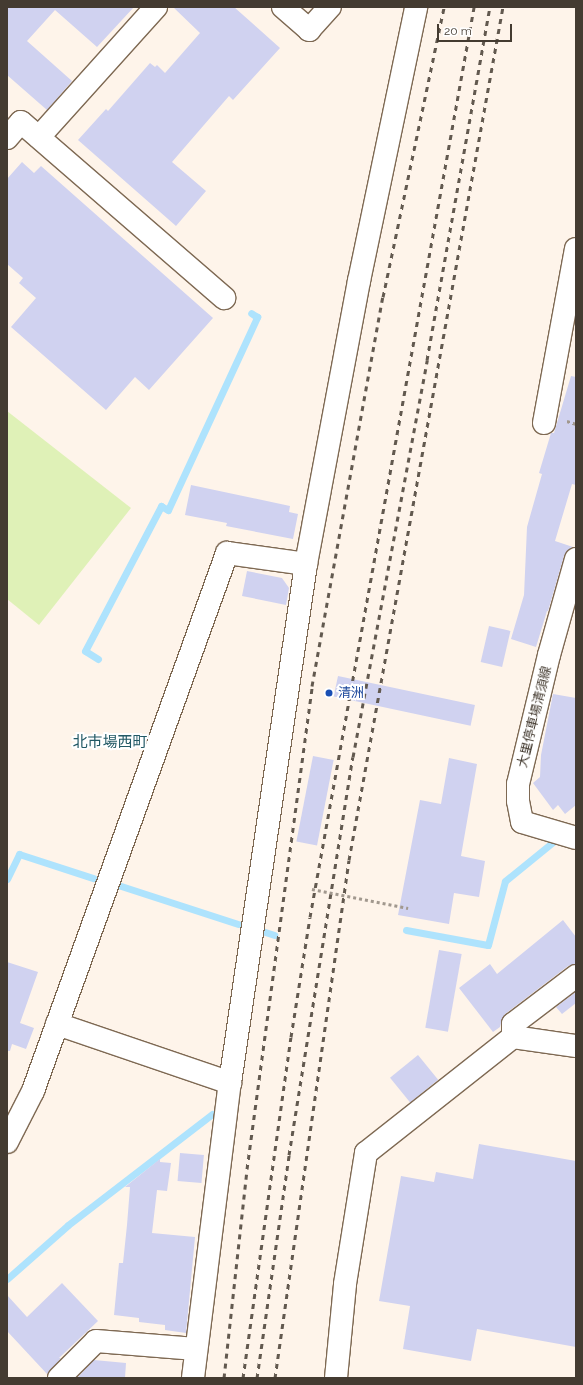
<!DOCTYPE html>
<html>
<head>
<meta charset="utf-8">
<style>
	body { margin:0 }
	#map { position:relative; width:583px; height:1385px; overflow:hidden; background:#fef4ea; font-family:Raleway,"Noto Sans JP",sans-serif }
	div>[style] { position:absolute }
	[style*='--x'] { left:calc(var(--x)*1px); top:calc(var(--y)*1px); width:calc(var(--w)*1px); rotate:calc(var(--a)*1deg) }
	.green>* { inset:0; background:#dff1b7 }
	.stream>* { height:7px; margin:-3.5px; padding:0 3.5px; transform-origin:3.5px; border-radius:3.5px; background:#aee3fd }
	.building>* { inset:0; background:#d0d2f0; transform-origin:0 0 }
	.path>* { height:2.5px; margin-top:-1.25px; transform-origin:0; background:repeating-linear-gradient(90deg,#a1988e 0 3px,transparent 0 6px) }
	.roads { filter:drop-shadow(1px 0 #7e6953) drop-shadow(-1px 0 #7e6953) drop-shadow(0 1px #7e6953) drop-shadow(0 -1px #7e6953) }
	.minor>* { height:22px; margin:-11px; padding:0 11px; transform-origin:11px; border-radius:11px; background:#fff }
	.major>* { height:22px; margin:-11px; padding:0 11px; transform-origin:11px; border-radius:11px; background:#fff }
	.rail>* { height:3px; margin-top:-1.5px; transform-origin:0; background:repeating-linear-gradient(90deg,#62594f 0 5px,transparent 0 10px) }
	.path-bridge>* { height:2.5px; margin-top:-1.25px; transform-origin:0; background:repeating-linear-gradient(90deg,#a1988e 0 3px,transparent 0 6px) }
	.dots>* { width:11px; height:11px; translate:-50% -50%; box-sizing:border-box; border:2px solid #fff; border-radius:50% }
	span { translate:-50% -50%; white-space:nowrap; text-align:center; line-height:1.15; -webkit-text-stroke:4px #fff; paint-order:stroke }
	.transit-label { font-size:13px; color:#164399 }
	.left { translate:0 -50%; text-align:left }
	.street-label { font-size:13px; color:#443b31 }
	.quarter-label { font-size:15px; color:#225965 }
	.frame { position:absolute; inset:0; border:8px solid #443b31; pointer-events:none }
	.scale { position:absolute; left:437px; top:24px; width:75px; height:18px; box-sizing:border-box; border:2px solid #443b31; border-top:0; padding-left:5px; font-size:12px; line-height:14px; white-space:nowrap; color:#443b31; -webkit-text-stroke:3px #fff; paint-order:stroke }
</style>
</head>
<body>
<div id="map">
	<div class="green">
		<i style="clip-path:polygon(7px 411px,131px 508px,39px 625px,7px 599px)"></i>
	</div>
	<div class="stream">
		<i style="--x:98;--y:659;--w:15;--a:-148"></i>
		<i style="--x:85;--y:651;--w:164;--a:-62.3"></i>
		<i style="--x:161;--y:506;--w:8;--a:30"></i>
		<i style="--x:168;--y:510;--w:213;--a:-65.2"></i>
		<i style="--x:257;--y:317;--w:7;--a:-146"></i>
		<i style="--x:7;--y:879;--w:28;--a:-64"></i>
		<i style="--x:19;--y:854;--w:78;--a:18"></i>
		<i style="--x:121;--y:886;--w:123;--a:18"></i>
		<i style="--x:406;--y:930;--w:83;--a:10.4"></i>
		<i style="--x:488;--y:945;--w:66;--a:-75.1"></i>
		<i style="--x:505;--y:881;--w:62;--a:-39.1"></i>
		<i style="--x:262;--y:931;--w:13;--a:18"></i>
		<i style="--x:7;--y:1279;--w:81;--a:-41.5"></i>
		<i style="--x:68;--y:1225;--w:182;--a:-37.6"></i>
	</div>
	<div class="building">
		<i style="clip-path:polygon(7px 7px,134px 7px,97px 47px,55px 10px,27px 41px,72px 81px,47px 110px,7px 75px)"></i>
		<i style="clip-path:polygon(173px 7px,234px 7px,280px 48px,233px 100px,229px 96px,172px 162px,206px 191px,176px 226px,78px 140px,106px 109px,108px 111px,150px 63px,155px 67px,157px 65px,165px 73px,200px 33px)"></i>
		<i style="clip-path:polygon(22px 162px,34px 173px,41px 166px,213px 318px,149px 390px,135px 377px,106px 410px,11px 327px,36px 298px,19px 283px,23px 278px,7px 264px,7px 179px)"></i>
		<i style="clip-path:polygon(571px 376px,576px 377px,576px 485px,572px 484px,555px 541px,573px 547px,568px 550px,564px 556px,548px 611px,547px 611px,536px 647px,511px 639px,524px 595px,527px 527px,542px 474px,539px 473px,551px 433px,554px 433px)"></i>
		<i style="clip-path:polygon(191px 485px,290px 506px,289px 512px,298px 514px,293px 539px,226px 526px,227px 523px,185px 515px)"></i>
		<i style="clip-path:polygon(247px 571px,282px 578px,289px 588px,286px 605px,242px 596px)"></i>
		<i style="left:489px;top:626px;width:22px;height:37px;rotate:13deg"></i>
		<i style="left:338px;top:676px;width:140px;height:21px;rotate:12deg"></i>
		<i style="clip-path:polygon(553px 694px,576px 698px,576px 805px,565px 814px,558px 805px,553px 810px,533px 783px,540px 777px,541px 755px)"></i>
		<i style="left:313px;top:756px;width:21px;height:87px;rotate:11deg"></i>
		<i style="clip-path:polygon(449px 758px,477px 764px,461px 856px,485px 861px,479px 897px,454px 893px,449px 924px,398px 915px,420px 800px,441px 804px)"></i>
		<i style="clip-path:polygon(563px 920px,576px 937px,576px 964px,568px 966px,505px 1014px,502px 1019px,500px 1027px,493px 1032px,459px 988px,490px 964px,497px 974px)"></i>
		<i style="left:439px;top:950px;width:23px;height:79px;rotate:10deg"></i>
		<i style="clip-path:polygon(7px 962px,38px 972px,20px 1023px,34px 1028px,26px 1049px,12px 1044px,10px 1051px,7px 1051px)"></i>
		<i style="clip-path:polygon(576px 992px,576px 1003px,562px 1014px,556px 1007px)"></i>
		<i style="left:418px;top:1055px;width:32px;height:36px;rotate:51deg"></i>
		<i style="clip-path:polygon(479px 1144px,576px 1161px,576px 1347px,477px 1329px,471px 1361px,403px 1349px,410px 1306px,379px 1301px,401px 1176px,434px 1182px,436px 1172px,473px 1179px)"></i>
		<i style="left:180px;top:1153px;width:24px;height:28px;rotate:5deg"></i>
		<i style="clip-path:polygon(160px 1159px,160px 1162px,171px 1163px,167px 1191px,157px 1190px,152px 1233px,195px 1237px,186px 1333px,165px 1330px,165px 1325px,139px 1322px,139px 1318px,114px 1315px,119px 1263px,123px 1263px,127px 1225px,130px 1187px,125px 1187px)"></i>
		<i style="clip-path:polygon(62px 1283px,98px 1321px,59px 1358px,61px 1358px,47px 1374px,7px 1331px,7px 1295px,27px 1317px)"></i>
		<i style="clip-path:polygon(94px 1360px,126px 1363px,125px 1378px,77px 1378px)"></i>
	</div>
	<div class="path">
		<i style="--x:567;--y:421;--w:9;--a:18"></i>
	</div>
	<div class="roads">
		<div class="minor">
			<i style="--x:283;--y:7;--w:35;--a:41"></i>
			<i style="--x:309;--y:30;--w:31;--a:-48"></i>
			<i style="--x:39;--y:137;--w:175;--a:-48"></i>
			<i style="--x:7;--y:138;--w:21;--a:-49"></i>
			<i style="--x:21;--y:122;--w:269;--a:40.9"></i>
			<i style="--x:544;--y:423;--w:177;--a:-79.6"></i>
			<i style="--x:57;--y:1024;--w:183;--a:18.8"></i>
			<i style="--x:513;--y:1037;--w:13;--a:-90"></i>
			<i style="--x:513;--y:1024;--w:79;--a:-37.3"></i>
			<i style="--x:7;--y:1142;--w:57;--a:-63"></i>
			<i style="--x:33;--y:1091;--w:572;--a:-70.17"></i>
			<i style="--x:227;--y:553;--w:80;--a:7.9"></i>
			<i style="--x:59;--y:1378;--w:52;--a:-45"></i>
			<i style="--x:96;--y:1341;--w:100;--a:4.6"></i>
			<i style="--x:193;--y:1378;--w:297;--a:-82.9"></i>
			<i style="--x:230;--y:1083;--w:525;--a:-81.67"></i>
			<i style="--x:306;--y:564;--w:288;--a:-79.4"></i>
			<i style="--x:359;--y:281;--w:280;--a:-78.2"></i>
			<i style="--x:336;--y:1378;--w:94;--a:-84.5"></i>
			<i style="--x:345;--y:1284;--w:133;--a:-80.9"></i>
			<i style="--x:366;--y:1153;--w:187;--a:-38.3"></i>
			<i style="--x:513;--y:1037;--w:64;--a:8.1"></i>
		</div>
		<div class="major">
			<i style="--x:576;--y:559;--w:100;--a:105.7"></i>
			<i style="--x:549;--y:655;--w:133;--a:103.5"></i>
			<i style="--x:518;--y:784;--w:17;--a:90"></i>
			<i style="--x:518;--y:801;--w:21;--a:79"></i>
			<i style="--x:522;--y:822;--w:56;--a:16.5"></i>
		</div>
	</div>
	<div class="rail">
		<i style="--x:224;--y:1378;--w:210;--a:-83.7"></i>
		<i style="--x:247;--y:1169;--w:487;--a:-82.3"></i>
		<i style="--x:312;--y:686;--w:395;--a:-79.7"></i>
		<i style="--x:383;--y:297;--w:296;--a:-78.1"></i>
		<i style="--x:243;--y:1378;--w:344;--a:-82"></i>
		<i style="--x:291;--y:1037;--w:121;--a:-81"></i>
		<i style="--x:310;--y:917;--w:925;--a:-79.78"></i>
		<i style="--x:257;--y:1378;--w:225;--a:-81.8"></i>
		<i style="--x:289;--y:1155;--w:403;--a:-80.9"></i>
		<i style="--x:353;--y:757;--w:404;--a:-79.4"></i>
		<i style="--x:427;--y:360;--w:359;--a:-79.9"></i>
		<i style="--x:275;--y:1378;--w:523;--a:-81.87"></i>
		<i style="--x:349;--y:860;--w:867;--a:-79.77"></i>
	</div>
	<div class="path-bridge">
		<i style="--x:312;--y:889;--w:98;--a:11.2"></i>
	</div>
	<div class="dots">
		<i style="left:329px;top:693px;background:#1a4fb4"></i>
	</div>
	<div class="transit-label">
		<span class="left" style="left:338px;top:693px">清洲</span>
	</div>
	<div class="street-label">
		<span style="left:535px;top:717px;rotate:-76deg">大里停車場清須線</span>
	</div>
	<div class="quarter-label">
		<span style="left:110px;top:743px">北市場西町</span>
	</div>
	<div class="frame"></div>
	<div class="scale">20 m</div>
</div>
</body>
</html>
